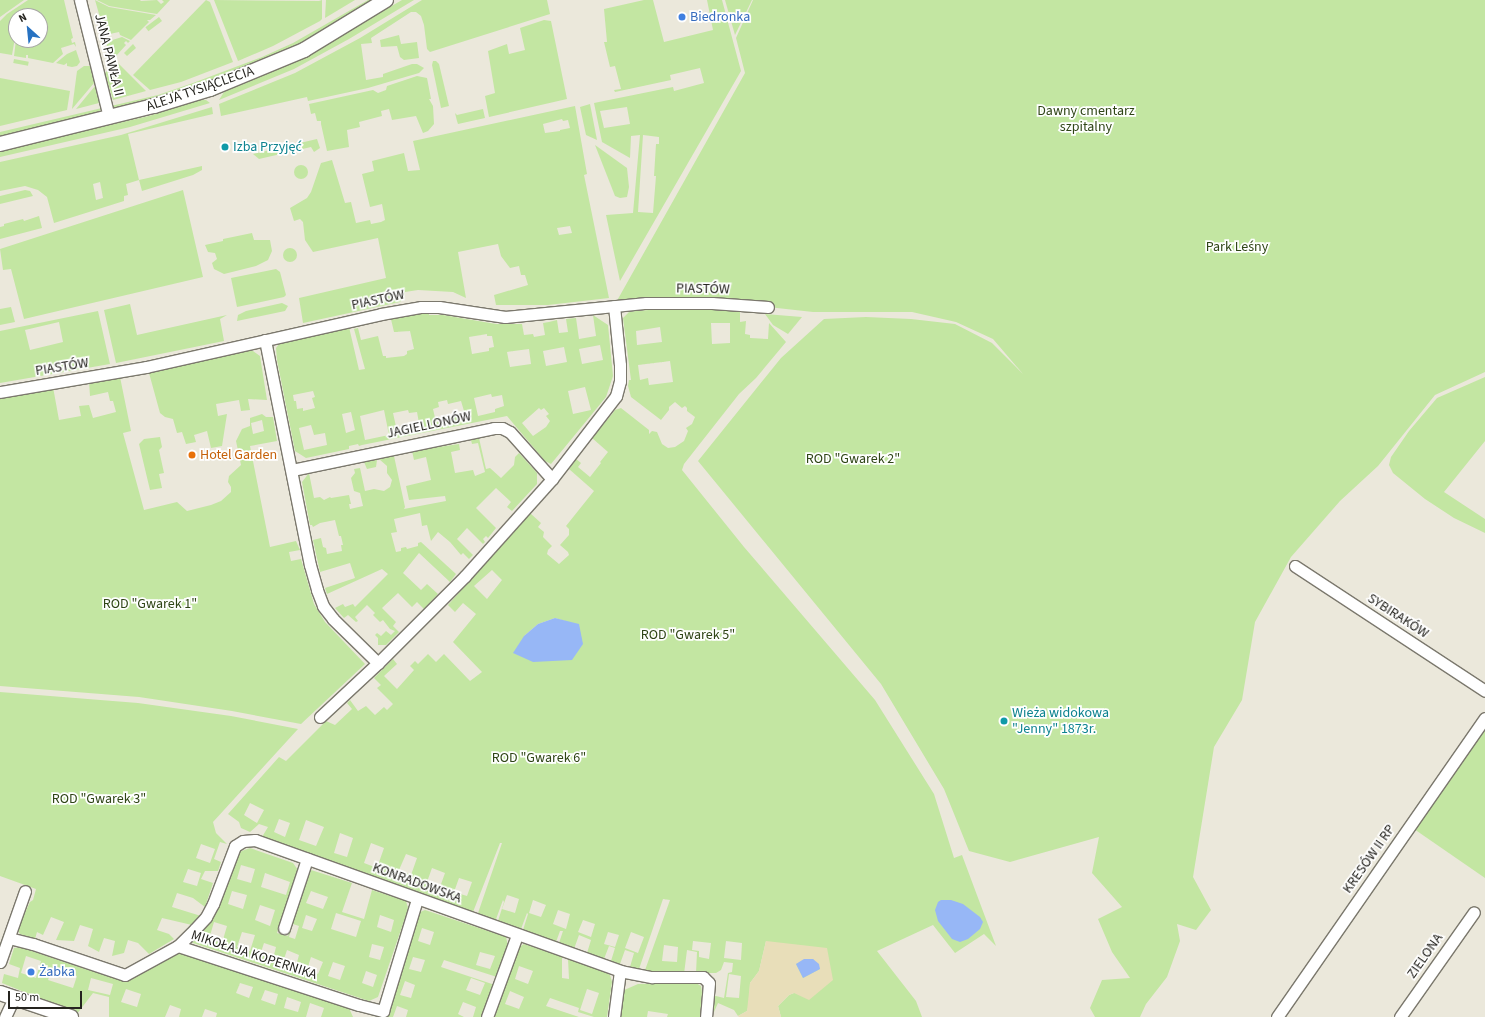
<!DOCTYPE html>
<html>
<head>
<meta charset="utf-8">
<style>
	body { margin:0 }
	#map { position:relative; width:1485px; height:1017px; overflow:hidden; background:#ebe8db; font-family:"Source Sans 3",sans-serif }
	div>[style] { position:absolute }
	[style*='--x'] { left:calc(var(--x)*1px); top:calc(var(--y)*1px); width:calc(var(--w)*1px); rotate:calc(var(--a)*1deg) }
	.green>* { inset:0; background:#c3e6a2; transform-origin:0 0 }
	.round { border-radius:50% }
	.sand>* { inset:0; background:#e8deb9 }
	.water>* { inset:0; background:#97b7f6 }
	.roads { filter:drop-shadow(1px 0 #7b786d) drop-shadow(-1px 0 #7b786d) drop-shadow(0 1px #7b786d) drop-shadow(0 -1px #7b786d) }
	.minor>* { height:11px; margin:-5.5px; padding:0 5.5px; transform-origin:5.5px; border-radius:5.5px; background:#fff }
	.tertiary>* { height:14px; margin:-7px; padding:0 7px; transform-origin:7px; border-radius:7px; background:#fff }
	.dots>* { width:11px; height:11px; translate:-50% -50%; box-sizing:border-box; border:2px solid #fff; border-radius:50% }
	span { translate:-50% -50%; white-space:nowrap; text-align:center; line-height:1.15; -webkit-text-stroke:3.5px #fff; paint-order:stroke }
	.shop-label { font-size:14px; color:#366cbe }
	.left { translate:0 -50%; text-align:left }
	.street-label { font-size:14px; color:#25241f }
	.park-label { font-size:14px; color:#2f4516 }
	.culture-label { font-size:14px; color:#0d838f }
	.food-label { font-size:14px; color:#c56008 }
	.north { position:absolute; left:8px; top:8px; width:40px; height:40px; box-sizing:border-box; background:#fff; border:1px solid #a8a7a5; border-radius:50%; rotate:333deg; font-size:11px; font-weight:700; line-height:16px; text-align:center; color:#25241f }
	.north::after { content:''; display:block; margin:auto; width:14px; height:18px; background:#2772c2; clip-path:polygon(50% 0,100% 100%,50% 72%,0 100%) }
	.scale { position:absolute; left:8px; top:991px; width:74px; height:18px; box-sizing:border-box; border:2px solid #25241f; border-top:0; padding-left:5px; font-size:12px; line-height:14px; white-space:nowrap; color:#25241f; -webkit-text-stroke:3px #fff; paint-order:stroke }
</style>
</head>
<body>
<div id="map">
	<div class="green">
		<i style="clip-path:polygon(0 0,24px 0,0 17px)"></i>
		<i style="clip-path:polygon(28px 0,64px 0,73px 38px,71px 39px,72px 43px,75px 42px,76px 47px,74px 44px,61px 48px,63px 54px,53px 63px,28px 58px,28px 55px,26px 55px,26px 58px,14px 56px,16px 40px,28px 41px,40px 40px,40px 16px,30px 16px,27px 11px,25px 11px,21px 16px,16px 16px,16px 26px,13px 25px,12px 31px,16px 32px,12px 55px,0 53px,0 21px,7px 14px)"></i>
		<i style="clip-path:polygon(95px 0,109px 7px,156px 15px,150px 20px,147px 20px,149px 22px,131px 40px,120px 35px,119px 32px,105px 35px)"></i>
		<i style="clip-path:polygon(97px 0,140px 0,141px 1px,157px 0,161px 4px,164px 2px,162px 0,170px 0,157px 14px,109px 6px)"></i>
		<i style="clip-path:polygon(206px 0,210px 2px,233px 62px,181px 82px,150px 90px,133px 75px)"></i>
		<i style="clip-path:polygon(214px 0,319px 1px,322px 0,322px 19px,320px 21px,273px 46px,238px 61px)"></i>
		<i style="clip-path:polygon(326px 0,355px 0,325px 18px)"></i>
		<i style="clip-path:polygon(368px 0,376px 0,302px 43px,246px 68px,189px 90px,115px 110px,111px 106px,158px 95px,193px 83px,262px 57px,293px 43px)"></i>
		<i style="clip-path:polygon(402px 0,414px 0,349px 39px,294px 69px,219px 100px,224px 92px,295px 62px)"></i>
		<i style="clip-path:polygon(422px 0,547px 0,550px 14px,430px 52px,427px 49px,424px 25px,421px 16px,416px 12px,411px 12px,371px 38px,372px 43px,361px 44px,366px 80px,383px 77px,383px 74px,412px 64px,417px 64px,424px 68px,419px 73px,368px 88px,308px 101px,307px 97px,221px 116px,219px 104px,295px 73px,360px 38px)"></i>
		<i style="clip-path:polygon(evenodd,644px 0,653px 0,664px 42px,713px 30px,707px 0,722px 0,741px 71px,620px 281px,606px 215px,633px 213px,640px 135px,631px 136px,630px 158px,602px 142px,594px 103px,673px 87px,674px 91px,704px 83px,700px 68px,670px 75px,671px 80px,615px 92px,614px 90px,621px 89px,615px 66px,610px 67px,604px 42px,607px 42px,604px 9px,644px 0,627px 107px,630px 124px,604px 128px,600px 111px,627px 107px,644px 0,643px 135px,659px 137px,659px 144px,656px 144px,654px 176px,656px 176px,653px 213px,638px 212px,643px 135px)"></i>
		<i style="clip-path:polygon(725px 0,752px 0,735px 35px)"></i>
		<i style="clip-path:polygon(753px 0,1485px 0,1485px 372px,1435px 395px,1378px 466px,1340px 501px,1291px 557px,1255px 622px,1242px 700px,1214px 747px,1193px 877px,1211px 910px,1196px 930px,1177px 924px,1180px 941px,1167px 977px,1146px 1004px,1140px 1017px,1095px 1017px,1090px 1008px,1102px 980px,1130px 978px,1112px 952px,1098px 919px,1122px 907px,1092px 873px,1099px 837px,1010px 862px,969px 851px,944px 789px,881px 684px,698px 461px,781px 358px,824px 319px,866px 317px,911px 319px,955px 324px,992px 343px,1023px 374px,993px 339px,956px 322px,912px 312px,813px 312px,768px 307px,614px 306px,745px 73px,736px 38px)"></i>
		<i style="left:159px;top:17px;width:5px;height:17px;rotate:53deg"></i>
		<i style="clip-path:polygon(544px 20px,551px 21px,567px 99px,489px 117px,485px 96px,495px 93px,488px 51px,507px 44px,509px 54px,525px 50px,520px 28px)"></i>
		<i style="clip-path:polygon(399px 35px,401px 44px,417px 42px,419px 58px,404px 60px,400px 57px,397px 46px,381px 47px,380px 40px)"></i>
		<i style="clip-path:polygon(122px 37px,130px 41px,128px 43px,126px 41px,124px 43px,126px 45px,116px 56px,110px 56px,106px 42px)"></i>
		<i style="clip-path:polygon(133px 44px,136px 48px,127px 56px,124px 53px)"></i>
		<i style="clip-path:polygon(76px 50px,80px 62px,77px 66px,72px 67px,67px 66px,67px 63px,64px 65px,56px 63px,67px 54px)"></i>
		<i style="left:14px;top:59px;width:15px;height:4px;rotate:11deg"></i>
		<i style="clip-path:polygon(116px 61px,146px 91px,113px 100px,105px 73px)"></i>
		<i style="clip-path:polygon(433px 61px,436px 61px,439px 64px,449px 106px,441px 108px,432px 65px)"></i>
		<i style="clip-path:polygon(84px 66px,90px 66px,94px 83px,72px 109px,77px 71px)"></i>
		<i style="clip-path:polygon(417px 76px,427px 78px,431px 99px,429px 99px,433px 106px,434px 124px,428px 131px,423px 133px,416px 116px,392px 120px,389px 109px,381px 111px,382px 116px,359px 122px,360px 127px,347px 130px,349px 147px,327px 151px,321px 124px,321px 121px,317px 121px,315px 113px,311px 114px,309px 104px,373px 90px,378px 93px,386px 90px,387px 86px)"></i>
		<i style="clip-path:polygon(0 78px,70px 91px,67px 110px,0 126px)"></i>
		<i style="clip-path:polygon(95px 86px,99px 103px,76px 109px)"></i>
		<i style="clip-path:polygon(200px 100px,206px 100px,210px 103px,130px 127px,0 157px,0 150px,149px 116px)"></i>
		<i style="clip-path:polygon(590px 104px,597px 140px,586px 135px,580px 107px)"></i>
		<i style="clip-path:polygon(evenodd,575px 106px,587px 174px,584px 175px,609px 298px,548px 305px,496px 305px,494px 295px,528px 285px,525px 275px,521px 275px,519px 266px,510px 268px,501px 256px,498px 244px,458px 252px,466px 298px,453px 292px,418px 290px,405px 292px,404px 298px,400px 302px,303px 323px,299px 298px,386px 278px,378px 238px,313px 252px,305px 240px,303px 222px,300px 219px,294px 221px,290px 208px,307px 198px,311px 192px,321px 163px,332px 160px,345px 203px,351px 202px,356px 223px,370px 220px,371px 224px,381px 222px,385px 220px,382px 204px,370px 207px,362px 174px,374px 171px,372px 161px,404px 153px,408px 171px,420px 170px,413px 141px,575px 106px,562px 119px,563px 121px,568px 120px,570px 128px,560px 130px,560px 131px,545px 133px,543px 124px,562px 119px,575px 106px,570px 226px,572px 233px,559px 235px,557px 228px,570px 226px)"></i>
		<i style="clip-path:polygon(evenodd,212px 107px,213px 114px,128px 134px,139px 180px,202px 166px,202px 170px,193px 175px,142px 191px,139px 180px,126px 184px,128px 195px,124px 196px,124px 201px,54px 223px,47px 197px,38px 190px,25px 186px,0 191px,0 162px,121px 135px,212px 107px,100px 182px,103px 198px,96px 200px,93px 184px,100px 182px)"></i>
		<i style="clip-path:polygon(102px 108px,97px 114px,0 136px,0 132px)"></i>
		<i style="clip-path:polygon(483px 109px,485px 118px,458px 124px,457px 121px,455px 113px,457px 115px)"></i>
		<i style="clip-path:polygon(317px 139px,320px 148px,314px 152px,311px 147px,259px 159px,253px 154px)"></i>
		<i style="clip-path:polygon(595px 145px,627px 168px,629px 187px,627px 197px,620px 198px,615px 196px)"></i>
		<i class="round" style="left:294px;top:165px;width:14px;height:14px"></i>
		<i style="clip-path:polygon(25px 190px,30px 191px,33px 196px,0 204px,0 196px)"></i>
		<i style="clip-path:polygon(183px 190px,203px 277px,24px 319px,11px 269px,3px 270px,0 249px)"></i>
		<i style="clip-path:polygon(39px 216px,42px 228px,0 239px,0 227px,4px 226px,4px 224px,23px 219px,24px 221px)"></i>
		<i style="clip-path:polygon(252px 233px,254px 240px,270px 240px,272px 251px,268px 260px,256px 266px,224px 274px,214px 269px,212px 263px,217px 259px,215px 253px,208px 252px,205px 245px,223px 241px,223px 239px)"></i>
		<i class="round" style="left:283px;top:248px;width:14px;height:14px"></i>
		<i style="clip-path:polygon(276px 269px,280px 272px,286px 295px,284px 297px,237px 307px,231px 278px)"></i>
		<i style="clip-path:polygon(282px 303px,288px 306px,285px 311px,237px 321px,238px 315px,246px 311px)"></i>
		<i style="clip-path:polygon(130px 304px,137px 335px,227px 315px,220px 319px,224px 341px,116px 363px,104px 310px)"></i>
		<i style="clip-path:polygon(11px 307px,15px 322px,0 325px,0 309px)"></i>
		<i style="clip-path:polygon(evenodd,687px 307px,740px 311px,740px 322px,746px 321px,745px 334px,750px 335px,750px 338px,768px 339px,769px 323px,786px 342px,756px 378px,739px 394px,684px 464px,682px 470px,744px 547px,875px 700px,934px 794px,954px 858px,962px 855px,996px 946px,984px 934px,955px 953px,933px 925px,877px 951px,916px 1001px,922px 1017px,781px 1017px,778px 1006px,789px 995px,794px 993px,766px 941px,759px 971px,750px 983px,749px 1004px,747px 1011px,738px 1016px,734px 1010px,718px 1003px,714px 1012px,712px 1011px,712px 995px,724px 998px,728px 973px,732px 972px,733px 963px,724px 962px,721px 970px,716px 973px,696px 973px,697px 952px,687px 950px,684px 974px,644px 973px,670px 900px,663px 899px,639px 969px,630px 967px,634px 953px,625px 950px,620px 964px,611px 961px,615px 948px,609px 946px,604px 959px,587px 953px,591px 940px,579px 935px,574px 949px,559px 943px,563px 931px,560px 931px,556px 942px,523px 930px,528px 914px,527px 913px,521px 929px,498px 921px,504px 902px,503px 900px,495px 922px,477px 916px,502px 843px,500px 843px,473px 912px,262px 837px,268px 827px,259px 824px,250px 832px,241px 828px,239px 822px,228px 814px,279px 757px,286px 761px,326px 721px,335px 725px,352px 709px,347px 703px,350px 700px,358px 711px,366px 706px,375px 715px,384px 707px,387px 710px,393px 704px,377px 688px,381px 685px,374px 678px,393px 659px,397px 664px,384px 676px,397px 689px,414px 670px,410px 666px,415px 661px,418px 664px,428px 654px,436px 662px,444px 654px,470px 681px,482px 672px,453px 642px,476px 614px,463px 603px,455px 612px,448px 605px,530px 513px,541px 523px,538px 527px,544px 532px,543px 537px,552px 546px,548px 550px,547px 554px,559px 564px,569px 555px,568px 552px,560px 545px,569px 535px,569px 529px,566px 526px,594px 491px,569px 469px,576px 459px,581px 463px,578px 467px,590px 477px,601px 463px,600px 462px,608px 452px,592px 438px,612px 414px,615px 410px,621px 408px,649px 430px,649px 434px,652px 431px,657px 432px,662px 444px,668px 448px,675px 447px,684px 441px,688px 431px,686px 428px,692px 424px,695px 417px,687px 411px,687px 408px,685px 406px,682px 408px,675px 402px,669px 407px,669px 410px,661px 420px,631px 397px,628px 386px,629px 380px,631px 380px,623px 318px,629px 312px,636px 311px,687px 307px,711px 323px,730px 323px,730px 343px,712px 344px,711px 323px,687px 307px,660px 327px,662px 342px,637px 345px,636px 331px,660px 327px,687px 307px,670px 361px,673px 382px,649px 385px,648px 378px,640px 380px,638px 365px,670px 361px,687px 307px,492px 570px,502px 580px,487px 599px,474px 586px,492px 570px,687px 307px,555px 618px,565px 621px,524px 636px,538px 624px,555px 618px,687px 307px,250px 803px,264px 810px,257px 823px,244px 815px,250px 803px,687px 307px,279px 819px,290px 823px,285px 837px,274px 832px,279px 819px,687px 307px,306px 820px,324px 827px,316px 846px,299px 840px,306px 820px,687px 307px,340px 833px,353px 838px,347px 857px,334px 853px,340px 833px,687px 307px,371px 843px,384px 848px,377px 868px,364px 863px,371px 843px,687px 307px,406px 854px,417px 858px,411px 875px,399px 870px,406px 854px,687px 307px,432px 868px,445px 873px,440px 887px,427px 882px,432px 868px,687px 307px,459px 878px,472px 882px,467px 896px,454px 892px,459px 878px,687px 307px,507px 895px,519px 899px,515px 913px,502px 909px,507px 895px,687px 307px,533px 900px,546px 905px,541px 917px,529px 913px,533px 900px,687px 307px,558px 910px,570px 914px,566px 929px,553px 924px,558px 910px,687px 307px,583px 920px,595px 924px,591px 937px,578px 932px,583px 920px,687px 307px,608px 932px,619px 935px,615px 947px,604px 944px,608px 932px,687px 307px,631px 932px,644px 937px,638px 953px,625px 948px,631px 932px,687px 307px,693px 941px,711px 943px,709px 959px,699px 957px,699px 951px,692px 950px,693px 941px,687px 307px,726px 941px,742px 943px,741px 960px,724px 958px,726px 941px,687px 307px,664px 945px,678px 947px,677px 962px,662px 961px,664px 945px,687px 307px,729px 974px,741px 976px,739px 998px,726px 997px,729px 974px)"></i>
		<i style="clip-path:polygon(evenodd,429px 310px,429px 315px,443px 315px,496px 324px,522px 324px,524px 335px,533px 334px,534px 337px,545px 335px,543px 323px,549px 322px,557px 320px,559px 333px,568px 332px,566px 319px,576px 318px,579px 339px,596px 336px,593px 315px,608px 325px,613px 376px,606px 397px,551px 464px,545px 461px,507px 416px,362px 445px,359px 446px,358px 444px,349px 446px,349px 449px,306px 458px,295px 451px,277px 360px,276px 348px,279px 344px,349px 327px,359px 370px,365px 369px,354px 329px,358px 328px,361px 340px,378px 336px,383px 356px,386px 356px,386px 358px,404px 356px,407px 354px,407px 351px,414px 349px,410px 331px,394px 332px,390px 315px,429px 310px,487px 334px,487px 336px,492px 336px,494px 347px,489px 348px,489px 351px,472px 354px,469px 337px,487px 334px,429px 310px,600px 345px,603px 360px,582px 364px,579px 349px,600px 345px,429px 310px,564px 347px,567px 362px,546px 366px,543px 351px,564px 347px,429px 310px,529px 349px,531px 364px,510px 367px,507px 352px,529px 349px,429px 310px,585px 387px,591px 410px,573px 414px,568px 391px,585px 387px,429px 310px,313px 391px,315px 397px,312px 398px,315px 408px,303px 411px,303px 408px,297px 409px,296px 401px,294px 401px,293px 395px,313px 391px,429px 310px,491px 394px,492px 397px,502px 395px,504px 406px,495px 409px,495px 412px,478px 416px,474px 398px,491px 394px,429px 310px,447px 400px,448px 404px,461px 401px,464px 411px,452px 414px,452px 419px,436px 422px,433px 409px,439px 407px,438px 402px,447px 400px,429px 310px,539px 408px,541px 410px,544px 408px,549px 414px,546px 416px,550px 421px,546px 427px,533px 436px,522px 423px,539px 408px,429px 310px,384px 410px,389px 435px,365px 440px,360px 416px,384px 410px,429px 310px,408px 410px,409px 413px,417px 412px,419px 423px,411px 425px,411px 428px,397px 431px,393px 413px,408px 410px,429px 310px,351px 412px,355px 430px,346px 433px,342px 414px,351px 412px,429px 310px,311px 425px,314px 435px,325px 433px,327px 445px,304px 450px,299px 428px,311px 425px)"></i>
		<i style="clip-path:polygon(evenodd,98px 311px,110px 364px,0 383px,0 331px,98px 311px,59px 322px,63px 342px,30px 350px,25px 330px,59px 322px)"></i>
		<i style="clip-path:polygon(765px 314px,802px 317px,788px 334px,773px 325px)"></i>
		<i style="clip-path:polygon(248px 351px,253px 351px,260px 356px,267px 400px,248px 399px,250px 410px,241px 411px,239px 400px,216px 404px,218px 416px,227px 414px,222px 446px,211px 448px,207px 431px,194px 435px,196px 442px,186px 444px,182px 432px,177px 433px,173px 419px,165px 417px,160px 413px,149px 373px)"></i>
		<i style="clip-path:polygon(evenodd,120px 377px,131px 431px,123px 433px,144px 510px,177px 502px,187px 511px,211px 505px,221px 501px,231px 492px,231px 487px,228px 482px,229px 476px,241px 465px,236px 441px,242px 429px,250px 426px,250px 418px,262px 414px,266px 417px,273px 417px,277px 441px,250px 446px,270px 547px,296px 541px,300px 550px,289px 552px,291px 561px,301px 559px,314px 604px,325px 622px,365px 664px,301px 724px,232px 711px,139px 697px,0 686px,0 396px,53px 387px,59px 420px,81px 416px,79px 406px,89px 405px,93px 418px,116px 412px,113px 401px,110px 401px,108px 392px,90px 396px,89px 382px,120px 377px,262px 420px,264px 431px,253px 434px,251px 423px,262px 420px)"></i>
		<i style="clip-path:polygon(1485px 377px,1485px 441px,1444px 492px,1485px 519px,1485px 533px,1454px 518px,1425px 499px,1393px 473px,1389px 465px,1391px 457px,1409px 431px,1437px 398px)"></i>
		<i style="clip-path:polygon(160px 437px,162px 447px,159px 450px,164px 473px,159px 474px,162px 488px,150px 490px,139px 444px,144px 439px)"></i>
		<i style="clip-path:polygon(479px 438px,486px 469px,490px 468px,501px 478px,514px 465px,515px 457px,519px 453px,537px 473px,537px 484px,512px 511px,507px 507px,511px 502px,496px 488px,476px 508px,496px 528px,488px 538px,486px 536px,483px 539px,485px 542px,483px 544px,467px 528px,457px 539px,473px 555px,469px 559px,463px 553px,461px 555px,450px 542px,438px 532px,431px 541px,427px 525px,422px 526px,420px 513px,394px 519px,397px 532px,391px 533px,396px 552px,401px 551px,401px 548px,406px 547px,407px 549px,418px 546px,418px 543px,421px 542px,456px 574px,450px 582px,419px 553px,403px 573px,421px 590px,427px 584px,438px 594px,424px 609px,417px 602px,412px 607px,398px 593px,382px 608px,396px 622px,393px 626px,399px 632px,386px 645px,378px 645px,378px 638px,375px 635px,377px 633px,381px 636px,386px 631px,391px 635px,395px 631px,390px 629px,383px 620px,380px 622px,373px 615px,375px 613px,367px 605px,355px 617px,358px 621px,356px 622px,348px 615px,344px 618px,335px 608px,343px 604px,345px 607px,353px 604px,355px 607px,388px 574px,382px 569px,327px 594px,325px 588px,355px 578px,350px 563px,320px 572px,313px 540px,321px 538px,323px 547px,326px 548px,327px 554px,342px 551px,341px 545px,343px 545px,341px 536px,339px 536px,335px 520px,320px 523px,313px 527px,312px 525px,310px 525px,302px 482px,309px 473px,314px 498px,320px 497px,324px 500px,330px 497px,331px 498px,349px 495px,351px 504px,349px 504px,350px 509px,363px 506px,360px 493px,354px 491px,351px 478px,355px 473px,354px 469px,360px 468px,365px 491px,374px 489px,384px 491px,390px 487px,392px 480px,387px 473px,387px 466px,379px 459px,394px 456px,405px 507px,404px 509px,446px 501px,445px 496px,409px 500px,406px 486px,431px 480px,426px 457px,414px 460px,412px 451px,459px 444px,460px 450px,451px 452px,455px 473px,473px 470px,475px 476px,485px 472px,478px 443px,472px 444px,471px 440px)"></i>
		<i style="clip-path:polygon(377px 460px,376px 467px,367px 469px,364px 462px)"></i>
		<i style="clip-path:polygon(evenodd,0 692px,138px 703px,231px 716px,298px 729px,213px 822px,216px 833px,227px 844px,220px 842px,214px 859px,221px 862px,218px 871px,205px 871px,201px 879px,213px 883px,205px 907px,193px 898px,177px 893px,172px 907px,201px 916px,192px 925px,162px 918px,157px 930px,169px 934px,174px 939px,149px 954px,138px 943px,128px 940px,124px 953px,112px 956px,115px 941px,104px 938px,99px 952px,88px 946px,93px 929px,80px 925px,74px 941px,56px 940px,64px 922px,51px 917px,43px 935px,37px 932px,35px 939px,20px 934px,17px 930px,30px 902px,33px 900px,36px 889px,0 876px,0 692px,201px 844px,215px 849px,210px 863px,196px 858px,201px 844px,0 692px,188px 869px,201px 873px,197px 886px,183px 882px,188px 869px)"></i>
		<i style="clip-path:polygon(1485px 722px,1485px 878px,1414px 829px)"></i>
		<i style="clip-path:polygon(evenodd,250px 848px,293px 863px,298px 870px,277px 933px,288px 936px,311px 870px,352px 883px,342px 912px,364px 919px,372px 890px,406px 901px,408px 908px,406px 915px,378px 997px,369px 1001px,190px 942px,234px 860px,239px 852px,250px 848px,241px 865px,255px 869px,251px 883px,237px 879px,241px 865px,250px 848px,265px 873px,290px 882px,286px 895px,261px 887px,265px 873px,250px 848px,232px 891px,247px 895px,243px 909px,228px 904px,232px 891px,250px 848px,311px 891px,328px 897px,323px 909px,306px 903px,311px 891px,250px 848px,260px 905px,275px 910px,270px 926px,255px 920px,260px 905px,250px 848px,336px 913px,361px 921px,356px 937px,331px 929px,336px 913px,250px 848px,306px 915px,317px 919px,312px 931px,302px 928px,306px 915px,250px 848px,380px 915px,394px 920px,391px 932px,377px 927px,380px 915px,250px 848px,214px 922px,227px 926px,222px 943px,209px 939px,214px 922px,250px 848px,293px 924px,299px 926px,295px 939px,289px 937px,293px 924px,250px 848px,242px 932px,255px 935px,250px 951px,237px 947px,242px 932px,250px 848px,264px 943px,276px 947px,273px 959px,260px 955px,264px 943px,250px 848px,372px 944px,384px 947px,380px 960px,369px 957px,372px 944px,250px 848px,287px 950px,299px 955px,296px 966px,283px 962px,287px 950px,250px 848px,311px 957px,323px 962px,318px 974px,307px 970px,311px 957px,250px 848px,333px 962px,345px 966px,340px 980px,328px 976px,333px 962px,250px 848px,366px 971px,377px 975px,373px 987px,362px 983px,366px 971px)"></i>
		<i style="clip-path:polygon(evenodd,425px 910px,506px 937px,508px 946px,497px 977px,444px 960px,441px 967px,495px 985px,482px 1017px,473px 1017px,476px 1007px,463px 1002px,458px 1014px,464px 1017px,406px 1017px,408px 1010px,397px 1006px,393px 1017px,385px 1017px,420px 912px,425px 910px,422px 928px,434px 932px,430px 945px,418px 941px,422px 928px,425px 910px,480px 952px,495px 956px,490px 969px,476px 965px,480px 952px,425px 910px,413px 957px,425px 960px,421px 972px,409px 969px,413px 957px,425px 910px,471px 978px,485px 983px,480px 995px,466px 990px,471px 978px,425px 910px,405px 981px,415px 985px,411px 998px,400px 995px,405px 981px)"></i>
		<i style="clip-path:polygon(evenodd,524px 944px,562px 957px,562px 978px,569px 979px,568px 959px,604px 971px,610px 975px,612px 982px,607px 1017px,594px 1017px,578px 1012px,579px 1008px,550px 998px,546px 1006px,579px 1017px,490px 1017px,514px 953px,519px 947px,524px 944px,519px 966px,533px 971px,528px 984px,515px 979px,519px 966px,524px 944px,587px 989px,599px 993px,592px 1014px,580px 1010px,587px 989px,524px 944px,510px 991px,524px 997px,519px 1009px,505px 1004px,510px 991px)"></i>
		<i style="clip-path:polygon(evenodd,20px 947px,88px 970px,126px 979px,136px 976px,174px 953px,183px 953px,345px 1005px,349px 1008px,353px 1017px,321px 1017px,324px 1008px,310px 1003px,306px 1017px,216px 1017px,217px 1013px,205px 1009px,202px 1017px,179px 1017px,181px 1009px,170px 1005px,165px 1017px,109px 1017px,109px 997px,93px 993px,77px 1014px,33px 999px,34px 996px,2px 983px,4px 974px,18px 978px,20px 968px,9px 964px,14px 948px,20px 947px,26px 956px,41px 961px,36px 978px,21px 973px,26px 956px,20px 947px,52px 968px,77px 976px,73px 988px,48px 980px,52px 968px,20px 947px,91px 978px,113px 984px,110px 995px,88px 990px,91px 978px,20px 947px,240px 983px,253px 987px,249px 998px,236px 993px,240px 983px,20px 947px,126px 989px,141px 994px,137px 1007px,121px 1002px,126px 989px,20px 947px,265px 990px,278px 994px,275px 1005px,261px 1000px,265px 990px,20px 947px,287px 997px,301px 1002px,298px 1012px,284px 1008px,287px 997px)"></i>
		<i style="clip-path:polygon(696px 983px,701px 986px,702px 993px,700px 1017px,667px 1017px,668px 1014px,648px 1011px,647px 1017px,619px 1017px,622px 991px,638px 984px)"></i>
	</div>
	<div class="sand">
		<i style="clip-path:polygon(evenodd,766px 941px,827px 948px,833px 980px,809px 1000px,794px 993px,789px 995px,778px 1006px,781px 1017px,739px 1017px,738px 1016px,747px 1011px,750px 983px,759px 971px,766px 941px,807px 959px,813px 959px,820px 969px,803px 978px,796px 964px,807px 959px)"></i>
	</div>
	<div class="water">
		<i style="clip-path:polygon(555px 618px,579px 624px,583px 644px,572px 660px,533px 662px,513px 653px,524px 636px,538px 624px)"></i>
		<i style="clip-path:polygon(941px 900px,951px 900px,963px 904px,980px 917px,983px 922px,980px 929px,968px 939px,960px 942px,952px 939px,938px 921px,935px 910px,938px 902px)"></i>
		<i style="clip-path:polygon(804px 959px,813px 959px,819px 964px,820px 969px,803px 978px,796px 964px)"></i>
	</div>
	<div class="roads">
		<div class="minor">
			<i style="--x:80;--y:0;--w:121;--a:76.1"></i>
			<i style="--x:265;--y:340;--w:229;--a:78.7"></i>
			<i style="--x:310;--y:565;--w:26;--a:74"></i>
			<i style="--x:317;--y:590;--w:17;--a:69"></i>
			<i style="--x:323;--y:606;--w:16;--a:52"></i>
			<i style="--x:333;--y:619;--w:63;--a:44.4"></i>
			<i style="--x:378;--y:663;--w:123;--a:-45"></i>
			<i style="--x:465;--y:576;--w:130;--a:-48.1"></i>
			<i style="--x:552;--y:479;--w:105;--a:-52.4"></i>
			<i style="--x:616;--y:396;--w:16;--a:-75"></i>
			<i style="--x:620;--y:381;--w:16;--a:-90"></i>
			<i style="--x:620;--y:365;--w:59;--a:-95.8"></i>
			<i style="--x:0;--y:392;--w:148;--a:-9.7"></i>
			<i style="--x:146;--y:367;--w:241;--a:-12.7"></i>
			<i style="--x:381;--y:314;--w:41;--a:-9.9"></i>
			<i style="--x:421;--y:307;--w:18;--a:0"></i>
			<i style="--x:439;--y:307;--w:67;--a:8.6"></i>
			<i style="--x:505;--y:317;--w:142;--a:-5.7"></i>
			<i style="--x:646;--y:303;--w:66;--a:0"></i>
			<i style="--x:712;--y:303;--w:56;--a:4.1"></i>
			<i style="--x:292;--y:470;--w:206;--a:-11.7"></i>
			<i style="--x:494;--y:428;--w:8;--a:0"></i>
			<i style="--x:502;--y:428;--w:9;--a:27"></i>
			<i style="--x:510;--y:432;--w:63;--a:48.2"></i>
			<i style="--x:1295;--y:566;--w:227;--a:33.3"></i>
			<i style="--x:320;--y:717;--w:79;--a:-43"></i>
			<i style="--x:284;--y:928;--w:73;--a:-71.6"></i>
			<i style="--x:9;--y:938;--w:25;--a:14"></i>
			<i style="--x:33;--y:944;--w:97;--a:18.6"></i>
			<i style="--x:125;--y:975;--w:60;--a:-28.7"></i>
			<i style="--x:178;--y:946;--w:24;--a:-45"></i>
			<i style="--x:195;--y:929;--w:16;--a:-47"></i>
			<i style="--x:206;--y:917;--w:15;--a:-62"></i>
			<i style="--x:213;--y:904;--w:62;--a:-69.2"></i>
			<i style="--x:235;--y:846;--w:9;--a:-32"></i>
			<i style="--x:243;--y:841;--w:12;--a:-5"></i>
			<i style="--x:255;--y:840;--w:388;--a:19.7"></i>
			<i style="--x:620;--y:971;--w:33;--a:11"></i>
			<i style="--x:652;--y:977;--w:51;--a:0"></i>
			<i style="--x:703;--y:977;--w:8;--a:45"></i>
			<i style="--x:709;--y:983;--w:34;--a:95"></i>
			<i style="--x:178;--y:946;--w:190;--a:18.1"></i>
			<i style="--x:359;--y:1005;--w:25;--a:14"></i>
			<i style="--x:383;--y:1011;--w:117;--a:-73.1"></i>
			<i style="--x:0;--y:962;--w:75;--a:-70.6"></i>
			<i style="--x:5;--y:1017;--w:21;--a:-65"></i>
			<i style="--x:487;--y:1017;--w:87;--a:-69.9"></i>
			<i style="--x:614;--y:1017;--w:46;--a:-82.6"></i>
			<i style="--x:1277;--y:1017;--w:364;--a:-55.2"></i>
			<i style="--x:1400;--y:1017;--w:128;--a:-54.8"></i>
		</div>
		<div class="tertiary">
			<i style="--x:0;--y:144;--w:159;--a:-13.9"></i>
			<i style="--x:154;--y:106;--w:59;--a:-16.9"></i>
			<i style="--x:210;--y:89;--w:102;--a:-22.5"></i>
			<i style="--x:304;--y:50;--w:96;--a:-31.4"></i>
			<i style="--x:0;--y:993;--w:75;--a:18.7"></i>
		</div>
	</div>
	<div class="dots">
		<i style="left:682px;top:17px;background:#3f7fe0"></i>
		<i style="left:225px;top:147px;background:#0f9aa8"></i>
		<i style="left:192px;top:455px;background:#e8710a"></i>
		<i style="left:1004px;top:721px;background:#0f9aa8"></i>
		<i style="left:31px;top:972px;background:#3f7fe0"></i>
	</div>
	<div class="shop-label">
		<span class="left" style="left:690px;top:17px">Biedronka</span>
		<span class="left" style="left:39px;top:972px">Żabka</span>
	</div>
	<div class="street-label">
		<span style="left:109px;top:55px;rotate:76deg">JANA PAWŁA II</span>
		<span style="left:200px;top:89px;rotate:-19deg">ALEJA TYSIĄCLECIA</span>
		<span style="left:703px;top:289px;rotate:1deg">PIASTÓW</span>
		<span style="left:378px;top:300px;rotate:-12deg">PIASTÓW</span>
		<span style="left:62px;top:367px;rotate:-9deg">PIASTÓW</span>
		<span style="left:429px;top:425px;rotate:-12deg">JAGIELLONÓW</span>
		<span style="left:1398px;top:616px;rotate:33deg">SYBIRAKÓW</span>
		<span style="left:1369px;top:859px;rotate:-55deg">KRESÓW II RP</span>
		<span style="left:417px;top:883px;rotate:20deg">KONRADOWSKA</span>
		<span style="left:254px;top:955px;rotate:18deg">MIKOŁAJA KOPERNIKA</span>
		<span style="left:1425px;top:956px;rotate:-55deg">ZIELONA</span>
	</div>
	<div class="park-label">
		<span style="left:1086px;top:119px">Dawny cmentarz<br>szpitalny</span>
		<span style="left:1237px;top:247px">Park Leśny</span>
		<span style="left:853px;top:459px">ROD "Gwarek 2"</span>
		<span style="left:150px;top:604px">ROD "Gwarek 1"</span>
		<span style="left:688px;top:635px">ROD "Gwarek 5"</span>
		<span style="left:539px;top:758px">ROD "Gwarek 6"</span>
		<span style="left:99px;top:799px">ROD "Gwarek 3"</span>
	</div>
	<div class="culture-label">
		<span class="left" style="left:233px;top:147px">Izba Przyjęć</span>
		<span class="left" style="left:1012px;top:721px">Wieża widokowa<br>"Jenny" 1873r.</span>
	</div>
	<div class="food-label">
		<span class="left" style="left:200px;top:455px">Hotel Garden</span>
	</div>
	<div class="north">N</div>
	<div class="scale">50 m</div>
</div>
</body>
</html>
